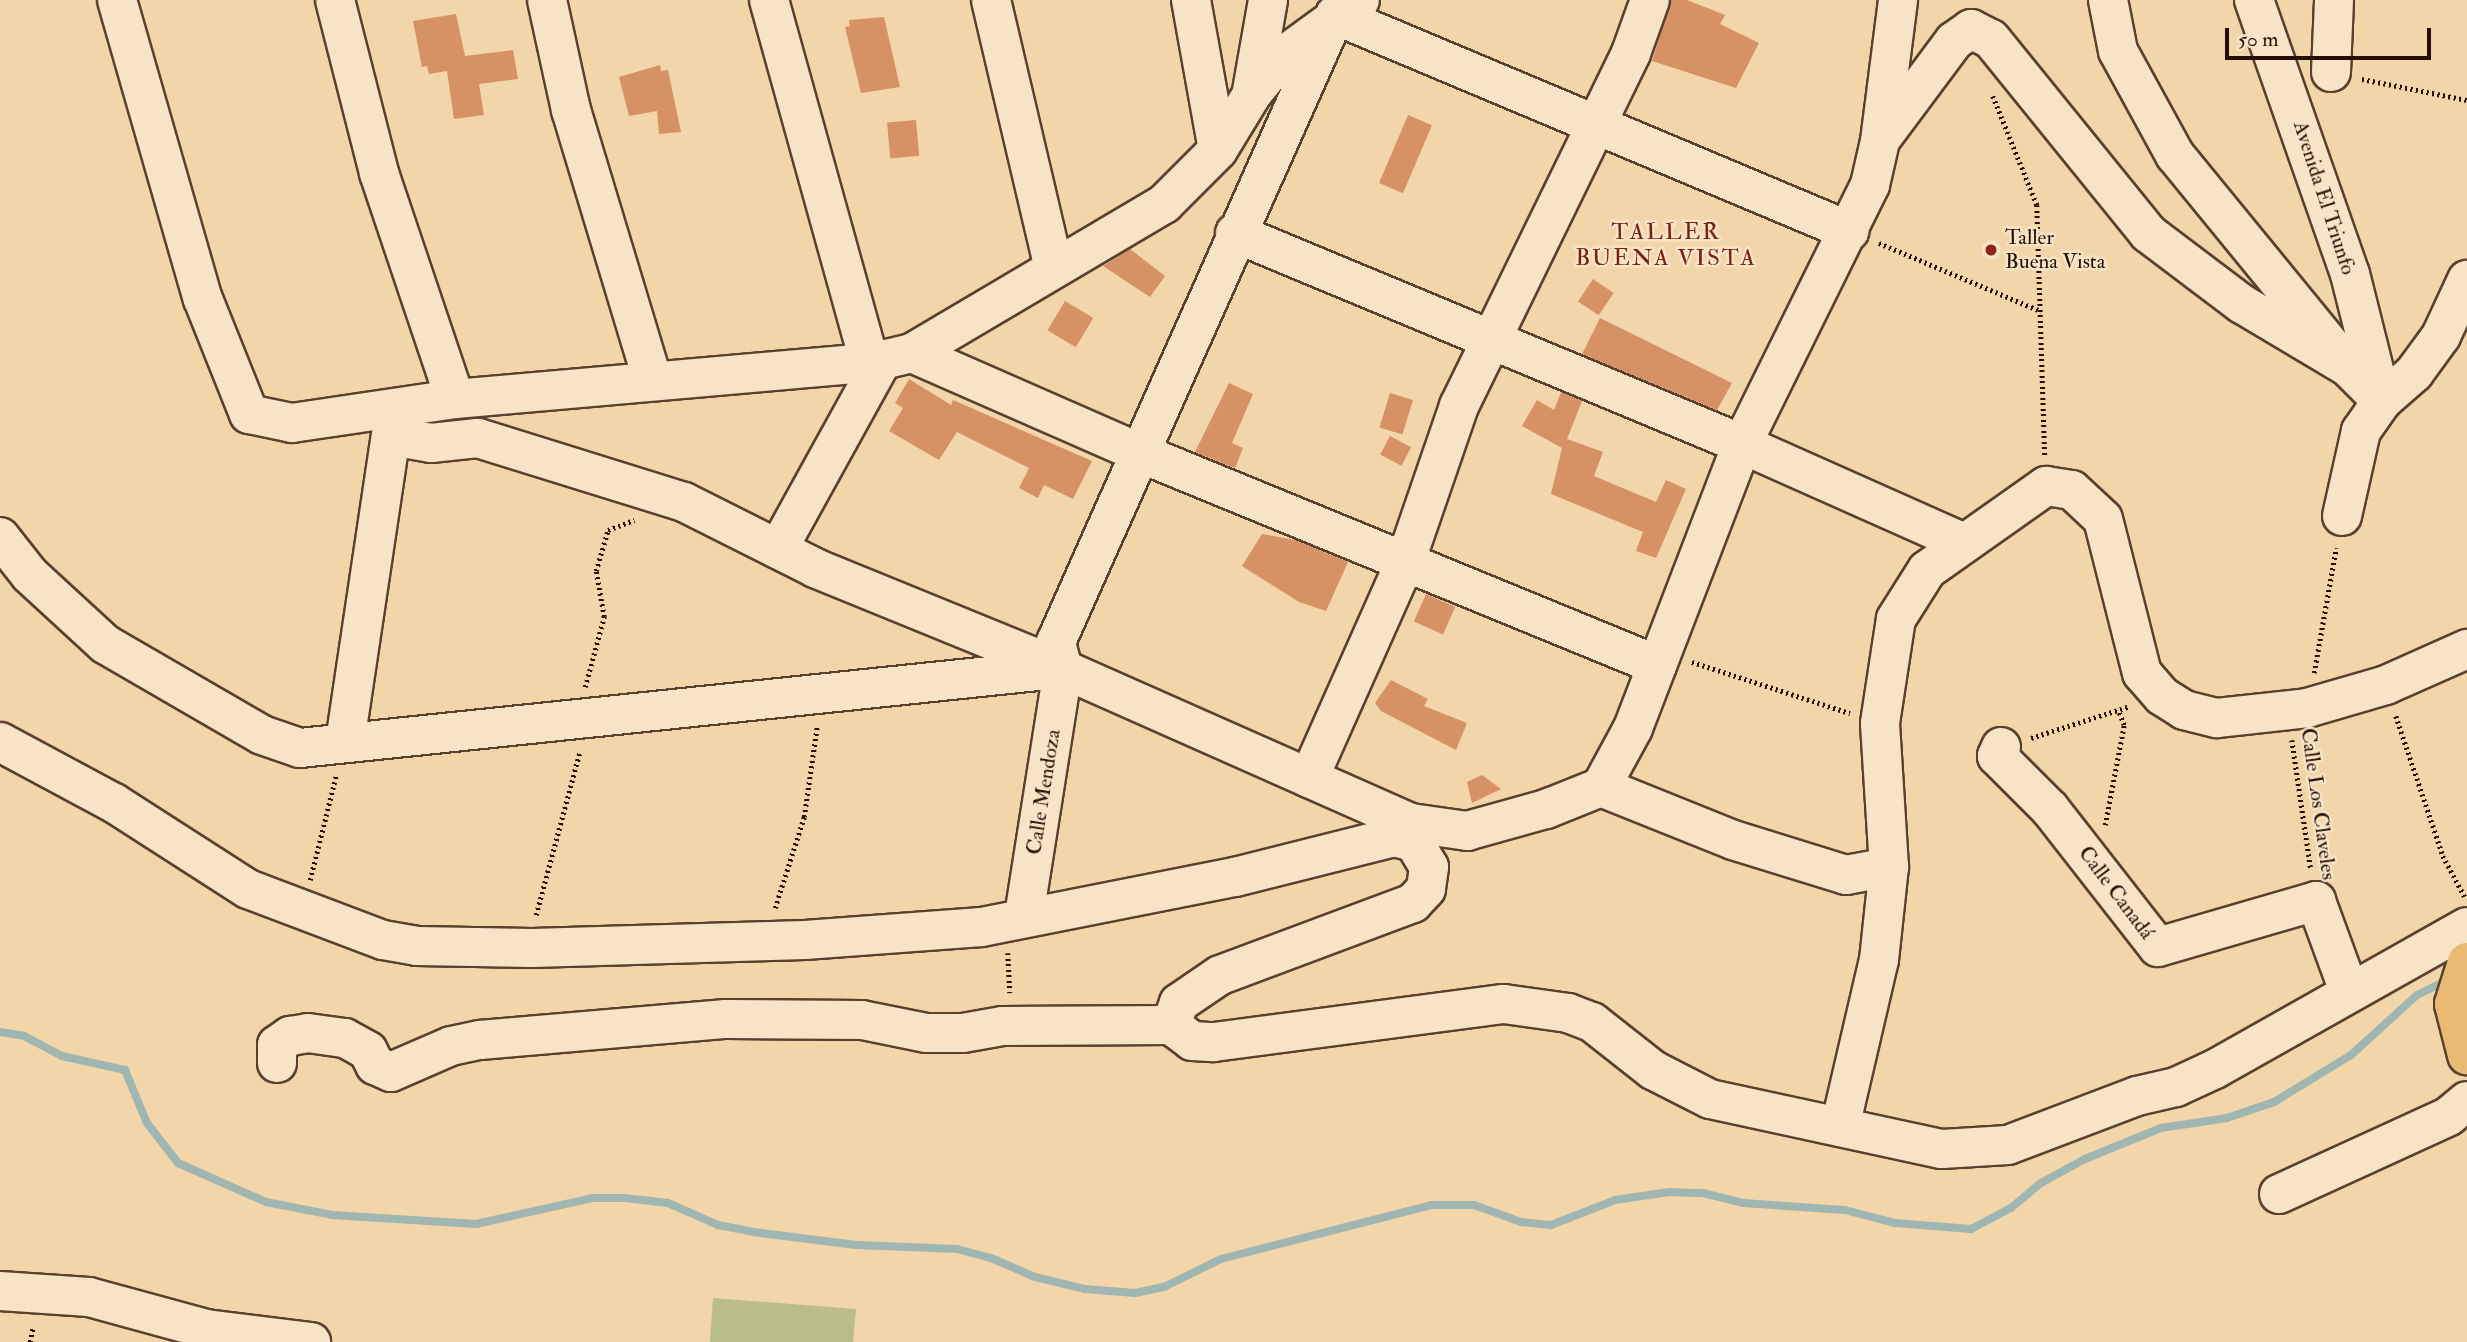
<!DOCTYPE html>
<html>
<head>
<meta charset="utf-8">
<style>
	body { margin:0 }
	#map { position:relative; width:2467px; height:1342px; overflow:hidden; background:#f2d5a9; font-family:"IM FELL Double Pica",serif }
	div>[style] { position:absolute }
	[style*='--x'] { left:calc(var(--x)*1px); top:calc(var(--y)*1px); width:calc(var(--w)*1px); rotate:calc(var(--a)*1deg) }
	.green>* { inset:0; background:#b9bd89 }
	.stream>* { height:8px; margin:-4px; padding:0 4px; transform-origin:4px; border-radius:4px; background:#9fb6b3 }
	.building>* { inset:0; background:#d69264; transform-origin:0 0 }
	.path>* { height:4.5px; margin-top:-2.25px; transform-origin:0; background:repeating-linear-gradient(90deg,#270e05 0 2px,transparent 0 5.5px) }
	.roads { filter:drop-shadow(2px 0 #5a402e) drop-shadow(-2px 0 #5a402e) drop-shadow(0 2px #5a402e) drop-shadow(0 -2px #5a402e) }
	.minor>* { height:38px; margin:-19px; padding:0 19px; transform-origin:19px; border-radius:19px; background:#f7e4c7 }
	.major>* { height:38px; margin:-19px; padding:0 19px; transform-origin:19px; border-radius:19px; background:#e9ba74 }
	.dots>* { width:19px; height:19px; translate:-50% -50%; box-sizing:border-box; border:4px solid #f7e4c7; border-radius:50% }
	span { translate:-50% -50%; white-space:nowrap; text-align:center; line-height:1.15; -webkit-text-stroke:5px #f7e4c7; paint-order:stroke }
	.street-label { font-size:21px; color:#270e05 }
	.poi-label { font-size:21px; color:#270e05 }
	.left { translate:0 -50%; text-align:left }
	.neighbourhood-label { font-size:23px; color:#7a1f14; letter-spacing:2px }
	.scale { position:absolute; left:2225px; top:28px; width:206px; height:32px; box-sizing:border-box; border:4px solid #270e05; border-top:0; padding-left:9px; font-size:21px; line-height:24px; white-space:nowrap; color:#270e05; -webkit-text-stroke:5px #f7e4c7; paint-order:stroke }
</style>
</head>
<body>
<div id="map">
	<div class="green">
		<i style="clip-path:polygon(713px 1298px,856px 1309px,853px 1342px,710px 1342px)"></i>
	</div>
	<div class="stream">
		<i style="--x:0;--y:1032;--w:24;--a:9"></i>
		<i style="--x:24;--y:1036;--w:43;--a:27.8"></i>
		<i style="--x:62;--y:1056;--w:65;--a:12.5"></i>
		<i style="--x:125;--y:1070;--w:57;--a:67.5"></i>
		<i style="--x:147;--y:1123;--w:51;--a:52.2"></i>
		<i style="--x:178;--y:1163;--w:96;--a:23.9"></i>
		<i style="--x:266;--y:1202;--w:67;--a:11.1"></i>
		<i style="--x:332;--y:1215;--w:144;--a:3.6"></i>
		<i style="--x:476;--y:1224;--w:119;--a:-12.6"></i>
		<i style="--x:592;--y:1198;--w:33;--a:0"></i>
		<i style="--x:625;--y:1198;--w:43;--a:6.6"></i>
		<i style="--x:668;--y:1203;--w:55;--a:23.7"></i>
		<i style="--x:718;--y:1225;--w:36;--a:11"></i>
		<i style="--x:753;--y:1232;--w:104;--a:7.2"></i>
		<i style="--x:856;--y:1245;--w:101;--a:2.3"></i>
		<i style="--x:957;--y:1249;--w:35;--a:15"></i>
		<i style="--x:991;--y:1258;--w:48;--a:23.4"></i>
		<i style="--x:1035;--y:1277;--w:51;--a:13.5"></i>
		<i style="--x:1085;--y:1289;--w:50;--a:4.6"></i>
		<i style="--x:1135;--y:1293;--w:30;--a:-12"></i>
		<i style="--x:1164;--y:1287;--w:64;--a:-26.2"></i>
		<i style="--x:1221;--y:1259;--w:217;--a:-14.4"></i>
		<i style="--x:1431;--y:1205;--w:43;--a:0"></i>
		<i style="--x:1474;--y:1205;--w:50;--a:19.9"></i>
		<i style="--x:1521;--y:1222;--w:30;--a:6"></i>
		<i style="--x:1551;--y:1225;--w:69;--a:-21.3"></i>
		<i style="--x:1615;--y:1200;--w:55;--a:-8.4"></i>
		<i style="--x:1669;--y:1192;--w:34;--a:2"></i>
		<i style="--x:1703;--y:1193;--w:41;--a:14"></i>
		<i style="--x:1743;--y:1203;--w:102;--a:3.9"></i>
		<i style="--x:1845;--y:1210;--w:52;--a:14.6"></i>
		<i style="--x:1895;--y:1223;--w:76;--a:4.5"></i>
		<i style="--x:1971;--y:1229;--w:45;--a:-27.7"></i>
		<i style="--x:2011;--y:1208;--w:39;--a:-40"></i>
		<i style="--x:2041;--y:1183;--w:50;--a:-28.6"></i>
		<i style="--x:2085;--y:1159;--w:82;--a:-22.2"></i>
		<i style="--x:2161;--y:1128;--w:67;--a:-8.6"></i>
		<i style="--x:2227;--y:1118;--w:50;--a:-18.8"></i>
		<i style="--x:2274;--y:1102;--w:90;--a:-31.4"></i>
		<i style="--x:2351;--y:1055;--w:89;--a:-42.3"></i>
		<i style="--x:2417;--y:995;--w:34;--a:-26"></i>
	</div>
	<div class="building">
		<i style="clip-path:polygon(1671px 0,1687px 0,1725px 15px,1720px 24px,1759px 43px,1736px 88px,1652px 61px)"></i>
		<i style="clip-path:polygon(456px 14px,465px 56px,513px 50px,518px 79px,479px 84px,484px 115px,454px 119px,447px 71px,429px 74px,427px 66px,422px 67px,413px 21px)"></i>
		<i style="clip-path:polygon(884px 17px,900px 87px,861px 93px,845px 27px,850px 26px,849px 20px)"></i>
		<i style="clip-path:polygon(660px 65px,661px 71px,668px 70px,681px 132px,659px 134px,657px 111px,629px 116px,619px 77px)"></i>
		<i style="left:1408px;top:115px;width:26px;height:74px;rotate:23deg"></i>
		<i style="left:916px;top:120px;width:36px;height:29px;rotate:85deg"></i>
		<i style="clip-path:polygon(1130px 249px,1165px 276px,1150px 297px,1103px 266px)"></i>
		<i style="left:1593px;top:279px;width:25px;height:27px;rotate:34deg"></i>
		<i style="left:1065px;top:301px;width:33px;height:34px;rotate:31deg"></i>
		<i style="clip-path:polygon(1600px 318px,1732px 383px,1717px 410px,1582px 354px)"></i>
		<i style="clip-path:polygon(909px 379px,951px 405px,953px 400px,1092px 461px,1073px 499px,1044px 485px,1038px 498px,1019px 488px,1029px 468px,957px 432px,939px 460px,889px 431px,903px 408px,895px 403px)"></i>
		<i style="clip-path:polygon(1229px 383px,1253px 394px,1232px 443px,1243px 448px,1235px 468px,1195px 452px)"></i>
		<i style="clip-path:polygon(1561px 392px,1582px 401px,1567px 439px,1603px 452px,1594px 476px,1656px 502px,1666px 480px,1686px 489px,1656px 558px,1636px 551px,1643px 532px,1551px 494px,1562px 448px,1522px 426px,1537px 400px,1554px 410px)"></i>
		<i style="left:1390px;top:393px;width:24px;height:36px;rotate:17deg"></i>
		<i style="left:1390px;top:436px;width:24px;height:21px;rotate:28deg"></i>
		<i style="clip-path:polygon(1262px 534px,1295px 540px,1348px 562px,1326px 611px,1299px 602px,1242px 566px)"></i>
		<i style="left:1426px;top:594px;width:32px;height:30px;rotate:24deg"></i>
		<i style="clip-path:polygon(1391px 680px,1428px 699px,1424px 706px,1467px 723px,1456px 750px,1381px 711px,1375px 703px)"></i>
		<i style="clip-path:polygon(1482px 775px,1501px 789px,1472px 803px,1467px 782px)"></i>
	</div>
	<div class="path">
		<i style="--x:2362;--y:79;--w:107;--a:11.3"></i>
		<i style="--x:1993;--y:96;--w:118;--a:68"></i>
		<i style="--x:2037;--y:205;--w:252;--a:88.2"></i>
		<i style="--x:1879;--y:243;--w:176;--a:22.8"></i>
		<i style="--x:1692;--y:662;--w:166;--a:17.9"></i>
		<i style="--x:2314;--y:673;--w:127;--a:-80"></i>
		<i style="--x:585;--y:687;--w:73;--a:-74.8"></i>
		<i style="--x:604;--y:617;--w:47;--a:-99.9"></i>
		<i style="--x:596;--y:571;--w:43;--a:-73.7"></i>
		<i style="--x:608;--y:530;--w:28;--a:-21"></i>
		<i style="--x:2396;--y:716;--w:148;--a:71.4"></i>
		<i style="--x:2443;--y:856;--w:47;--a:61.8"></i>
		<i style="--x:2031;--y:738;--w:104;--a:-17.9"></i>
		<i style="--x:2292;--y:740;--w:131;--a:81.7"></i>
		<i style="--x:2105;--y:825;--w:102;--a:-79.2"></i>
		<i style="--x:2124;--y:725;--w:16;--a:-112"></i>
		<i style="--x:310;--y:880;--w:107;--a:-76"></i>
		<i style="--x:775;--y:908;--w:96;--a:-72.3"></i>
		<i style="--x:804;--y:817;--w:91;--a:-81.8"></i>
		<i style="--x:536;--y:915;--w:170;--a:-75"></i>
		<i style="--x:1008;--y:953;--w:40;--a:87.1"></i>
		<i style="--x:30;--y:1342;--w:16;--a:-79"></i>
	</div>
	<div class="roads">
		<div class="minor">
			<i style="--x:117;--y:0;--w:311;--a:74"></i>
			<i style="--x:203;--y:299;--w:124;--a:68.2"></i>
			<i style="--x:249;--y:414;--w:44;--a:11.8"></i>
			<i style="--x:292;--y:423;--w:165;--a:-8.4"></i>
			<i style="--x:455;--y:399;--w:417;--a:-5"></i>
			<i style="--x:870;--y:363;--w:43;--a:-13.4"></i>
			<i style="--x:912;--y:353;--w:293;--a:-30.6"></i>
			<i style="--x:1164;--y:204;--w:76;--a:-45"></i>
			<i style="--x:1218;--y:150;--w:66;--a:-58.7"></i>
			<i style="--x:1252;--y:94;--w:49;--a:-50.8"></i>
			<i style="--x:1283;--y:56;--w:95;--a:-36"></i>
			<i style="--x:335;--y:0;--w:179;--a:75.7"></i>
			<i style="--x:379;--y:173;--w:238;--a:71.4"></i>
			<i style="--x:547;--y:0;--w:113;--a:77.7"></i>
			<i style="--x:571;--y:110;--w:281;--a:73.2"></i>
			<i style="--x:769;--y:0;--w:377;--a:74.5"></i>
			<i style="--x:991;--y:0;--w:275;--a:76.8"></i>
			<i style="--x:1191;--y:0;--w:152;--a:79.8"></i>
			<i style="--x:2108;--y:0;--w:52;--a:78.9"></i>
			<i style="--x:2118;--y:51;--w:119;--a:61.3"></i>
			<i style="--x:2175;--y:155;--w:248;--a:50.7"></i>
			<i style="--x:2254;--y:0;--w:290;--a:70.7"></i>
			<i style="--x:2350;--y:274;--w:131;--a:75.9"></i>
			<i style="--x:2382;--y:401;--w:37;--a:125"></i>
			<i style="--x:2361;--y:431;--w:87;--a:102.6"></i>
			<i style="--x:2331;--y:72;--w:72;--a:-87.6"></i>
			<i style="--x:1252;--y:91;--w:92;--a:-80"></i>
			<i style="--x:1884;--y:135;--w:117;--a:-53.3"></i>
			<i style="--x:1954;--y:41;--w:21;--a:-35"></i>
			<i style="--x:1971;--y:29;--w:22;--a:27"></i>
			<i style="--x:1991;--y:39;--w:250;--a:51"></i>
			<i style="--x:2148;--y:233;--w:118;--a:37.1"></i>
			<i style="--x:2242;--y:304;--w:123;--a:30.7"></i>
			<i style="--x:2348;--y:367;--w:48;--a:45"></i>
			<i style="--x:2382;--y:401;--w:43;--a:-41.2"></i>
			<i style="--x:2414;--y:373;--w:46;--a:-53.9"></i>
			<i style="--x:2441;--y:336;--w:62;--a:-65.1"></i>
			<i style="--x:1235;--y:233;--w:549;--a:22.6"></i>
			<i style="--x:1742;--y:444;--w:243;--a:24"></i>
			<i style="--x:912;--y:353;--w:249;--a:23.7"></i>
			<i style="--x:1140;--y:453;--w:559;--a:22.3"></i>
			<i style="--x:0;--y:537;--w:48;--a:51.7"></i>
			<i style="--x:30;--y:575;--w:102;--a:42.6"></i>
			<i style="--x:105;--y:644;--w:181;--a:30.1"></i>
			<i style="--x:262;--y:735;--w:40;--a:18.9"></i>
			<i style="--x:300;--y:748;--w:761;--a:-5.96"></i>
			<i style="--x:778;--y:549;--w:217;--a:-61.1"></i>
			<i style="--x:0;--y:742;--w:129;--a:28.2"></i>
			<i style="--x:114;--y:803;--w:159;--a:32.7"></i>
			<i style="--x:248;--y:889;--w:144;--a:20.7"></i>
			<i style="--x:383;--y:940;--w:35;--a:10"></i>
			<i style="--x:417;--y:946;--w:115;--a:1"></i>
			<i style="--x:532;--y:948;--w:273;--a:-1.7"></i>
			<i style="--x:805;--y:940;--w:177;--a:-4.2"></i>
			<i style="--x:982;--y:927;--w:258;--a:-11.2"></i>
			<i style="--x:1235;--y:877;--w:164;--a:-14.1"></i>
			<i style="--x:1394;--y:837;--w:21;--a:14"></i>
			<i style="--x:1414;--y:842;--w:29;--a:59"></i>
			<i style="--x:1429;--y:867;--w:22;--a:98"></i>
			<i style="--x:1426;--y:889;--w:19;--a:133"></i>
			<i style="--x:1413;--y:903;--w:206;--a:159.5"></i>
			<i style="--x:1220;--y:975;--w:50;--a:145.7"></i>
			<i style="--x:1179;--y:1003;--w:23;--a:110"></i>
			<i style="--x:1171;--y:1025;--w:26;--a:37"></i>
			<i style="--x:1192;--y:1041;--w:22;--a:3"></i>
			<i style="--x:1214;--y:1042;--w:292;--a:-7.5"></i>
			<i style="--x:1504;--y:1004;--w:65;--a:8"></i>
			<i style="--x:1568;--y:1013;--w:26;--a:21"></i>
			<i style="--x:1592;--y:1022;--w:78;--a:38.2"></i>
			<i style="--x:1653;--y:1070;--w:64;--a:27"></i>
			<i style="--x:1710;--y:1099;--w:237;--a:12.2"></i>
			<i style="--x:1942;--y:1149;--w:66;--a:-3.5"></i>
			<i style="--x:2008;--y:1145;--w:138;--a:-20.8"></i>
			<i style="--x:2137;--y:1096;--w:40;--a:-13"></i>
			<i style="--x:2176;--y:1087;--w:43;--a:-24.8"></i>
			<i style="--x:2215;--y:1069;--w:289;--a:-29.4"></i>
			<i style="--x:345;--y:742;--w:309;--a:-81.5"></i>
			<i style="--x:391;--y:436;--w:41;--a:9.9"></i>
			<i style="--x:431;--y:443;--w:47;--a:-6.1"></i>
			<i style="--x:478;--y:438;--w:216;--a:17.3"></i>
			<i style="--x:684;--y:502;--w:147;--a:26.7"></i>
			<i style="--x:815;--y:568;--w:268;--a:22.2"></i>
			<i style="--x:1063;--y:669;--w:381;--a:23.9"></i>
			<i style="--x:1411;--y:823;--w:57;--a:8.1"></i>
			<i style="--x:1467;--y:831;--w:82;--a:-15.6"></i>
			<i style="--x:1546;--y:809;--w:59;--a:-21.8"></i>
			<i style="--x:1601;--y:787;--w:67;--a:-61.5"></i>
			<i style="--x:1633;--y:728;--w:304;--a:-69"></i>
			<i style="--x:1742;--y:444;--w:289;--a:-63.7"></i>
			<i style="--x:1870;--y:185;--w:45;--a:-77.2"></i>
			<i style="--x:1880;--y:141;--w:142;--a:-82.7"></i>
			<i style="--x:2001;--y:747;--w:10;--a:114"></i>
			<i style="--x:1997;--y:756;--w:75;--a:45"></i>
			<i style="--x:2050;--y:809;--w:175;--a:52"></i>
			<i style="--x:2158;--y:947;--w:165;--a:-16.2"></i>
			<i style="--x:2316;--y:901;--w:96;--a:69.9"></i>
			<i style="--x:1309;--y:778;--w:239;--a:-66"></i>
			<i style="--x:1406;--y:560;--w:163;--a:-71"></i>
			<i style="--x:1459;--y:406;--w:393;--a:-64"></i>
			<i style="--x:1631;--y:53;--w:56;--a:-70.3"></i>
			<i style="--x:1601;--y:787;--w:142;--a:21.9"></i>
			<i style="--x:1733;--y:840;--w:118;--a:17.2"></i>
			<i style="--x:1846;--y:875;--w:44;--a:-10.5"></i>
			<i style="--x:1024;--y:916;--w:250;--a:-81"></i>
			<i style="--x:1063;--y:669;--w:28;--a:-105"></i>
			<i style="--x:1056;--y:642;--w:686;--a:-66.01"></i>
			<i style="--x:1335;--y:15;--w:558;--a:22.79"></i>
			<i style="--x:277;--y:1063;--w:18;--a:-90"></i>
			<i style="--x:277;--y:1045;--w:16;--a:-35"></i>
			<i style="--x:290;--y:1036;--w:18;--a:-9"></i>
			<i style="--x:308;--y:1033;--w:37;--a:8"></i>
			<i style="--x:345;--y:1038;--w:26;--a:29"></i>
			<i style="--x:368;--y:1051;--w:16;--a:63"></i>
			<i style="--x:375;--y:1065;--w:17;--a:24"></i>
			<i style="--x:391;--y:1072;--w:65;--a:-23.4"></i>
			<i style="--x:451;--y:1046;--w:30;--a:-12"></i>
			<i style="--x:480;--y:1040;--w:247;--a:-4.9"></i>
			<i style="--x:726;--y:1019;--w:136;--a:0.4"></i>
			<i style="--x:862;--y:1020;--w:65;--a:11.5"></i>
			<i style="--x:926;--y:1033;--w:37;--a:0"></i>
			<i style="--x:963;--y:1033;--w:40;--a:-10"></i>
			<i style="--x:1002;--y:1026;--w:169;--a:-0.3"></i>
			<i style="--x:1840;--y:1127;--w:171;--a:-76.9"></i>
			<i style="--x:1879;--y:960;--w:94;--a:-83.9"></i>
			<i style="--x:1889;--y:867;--w:144;--a:-93.6"></i>
			<i style="--x:1880;--y:723;--w:105;--a:-81.3"></i>
			<i style="--x:1896;--y:619;--w:58;--a:-57.7"></i>
			<i style="--x:1927;--y:570;--w:146;--a:-35.2"></i>
			<i style="--x:2046;--y:486;--w:26;--a:9"></i>
			<i style="--x:2072;--y:490;--w:42;--a:43.1"></i>
			<i style="--x:2103;--y:519;--w:159;--a:75.8"></i>
			<i style="--x:2142;--y:673;--w:30;--a:49"></i>
			<i style="--x:2162;--y:696;--w:26;--a:32"></i>
			<i style="--x:2184;--y:710;--w:34;--a:14"></i>
			<i style="--x:2217;--y:718;--w:91;--a:-6.3"></i>
			<i style="--x:2307;--y:708;--w:82;--a:-16.2"></i>
			<i style="--x:2386;--y:685;--w:89;--a:-24"></i>
			<i style="--x:2279;--y:1194;--w:187;--a:-24.6"></i>
			<i style="--x:2449;--y:1116;--w:23;--a:-40"></i>
			<i style="--x:0;--y:1291;--w:89;--a:3.9"></i>
			<i style="--x:89;--y:1297;--w:121;--a:15.3"></i>
			<i style="--x:206;--y:1329;--w:106;--a:7.1"></i>
		</div>
		<div class="major">
			<i style="--x:2467;--y:962;--w:44;--a:107.2"></i>
			<i style="--x:2454;--y:1004;--w:53;--a:75.7"></i>
		</div>
	</div>
	<div class="dots">
		<i style="left:1991px;top:250px;background:#8f2418"></i>
	</div>
	<div class="street-label">
		<span style="left:2324px;top:198px;rotate:72deg">Avenida El Triunfo</span>
		<span style="left:1044px;top:792px;rotate:-81deg">Calle Mendoza</span>
		<span style="left:2318px;top:804px;rotate:82deg">Calle Los Claveles</span>
		<span style="left:2116px;top:893px;rotate:53deg">Calle Canadá</span>
	</div>
	<div class="poi-label">
		<span class="left" style="left:2005px;top:250px">Taller<br>Buena Vista</span>
	</div>
	<div class="neighbourhood-label">
		<span style="left:1666px;top:245px">TALLER<br>BUENA VISTA</span>
	</div>
	<div class="scale">50 m</div>
</div>
</body>
</html>
